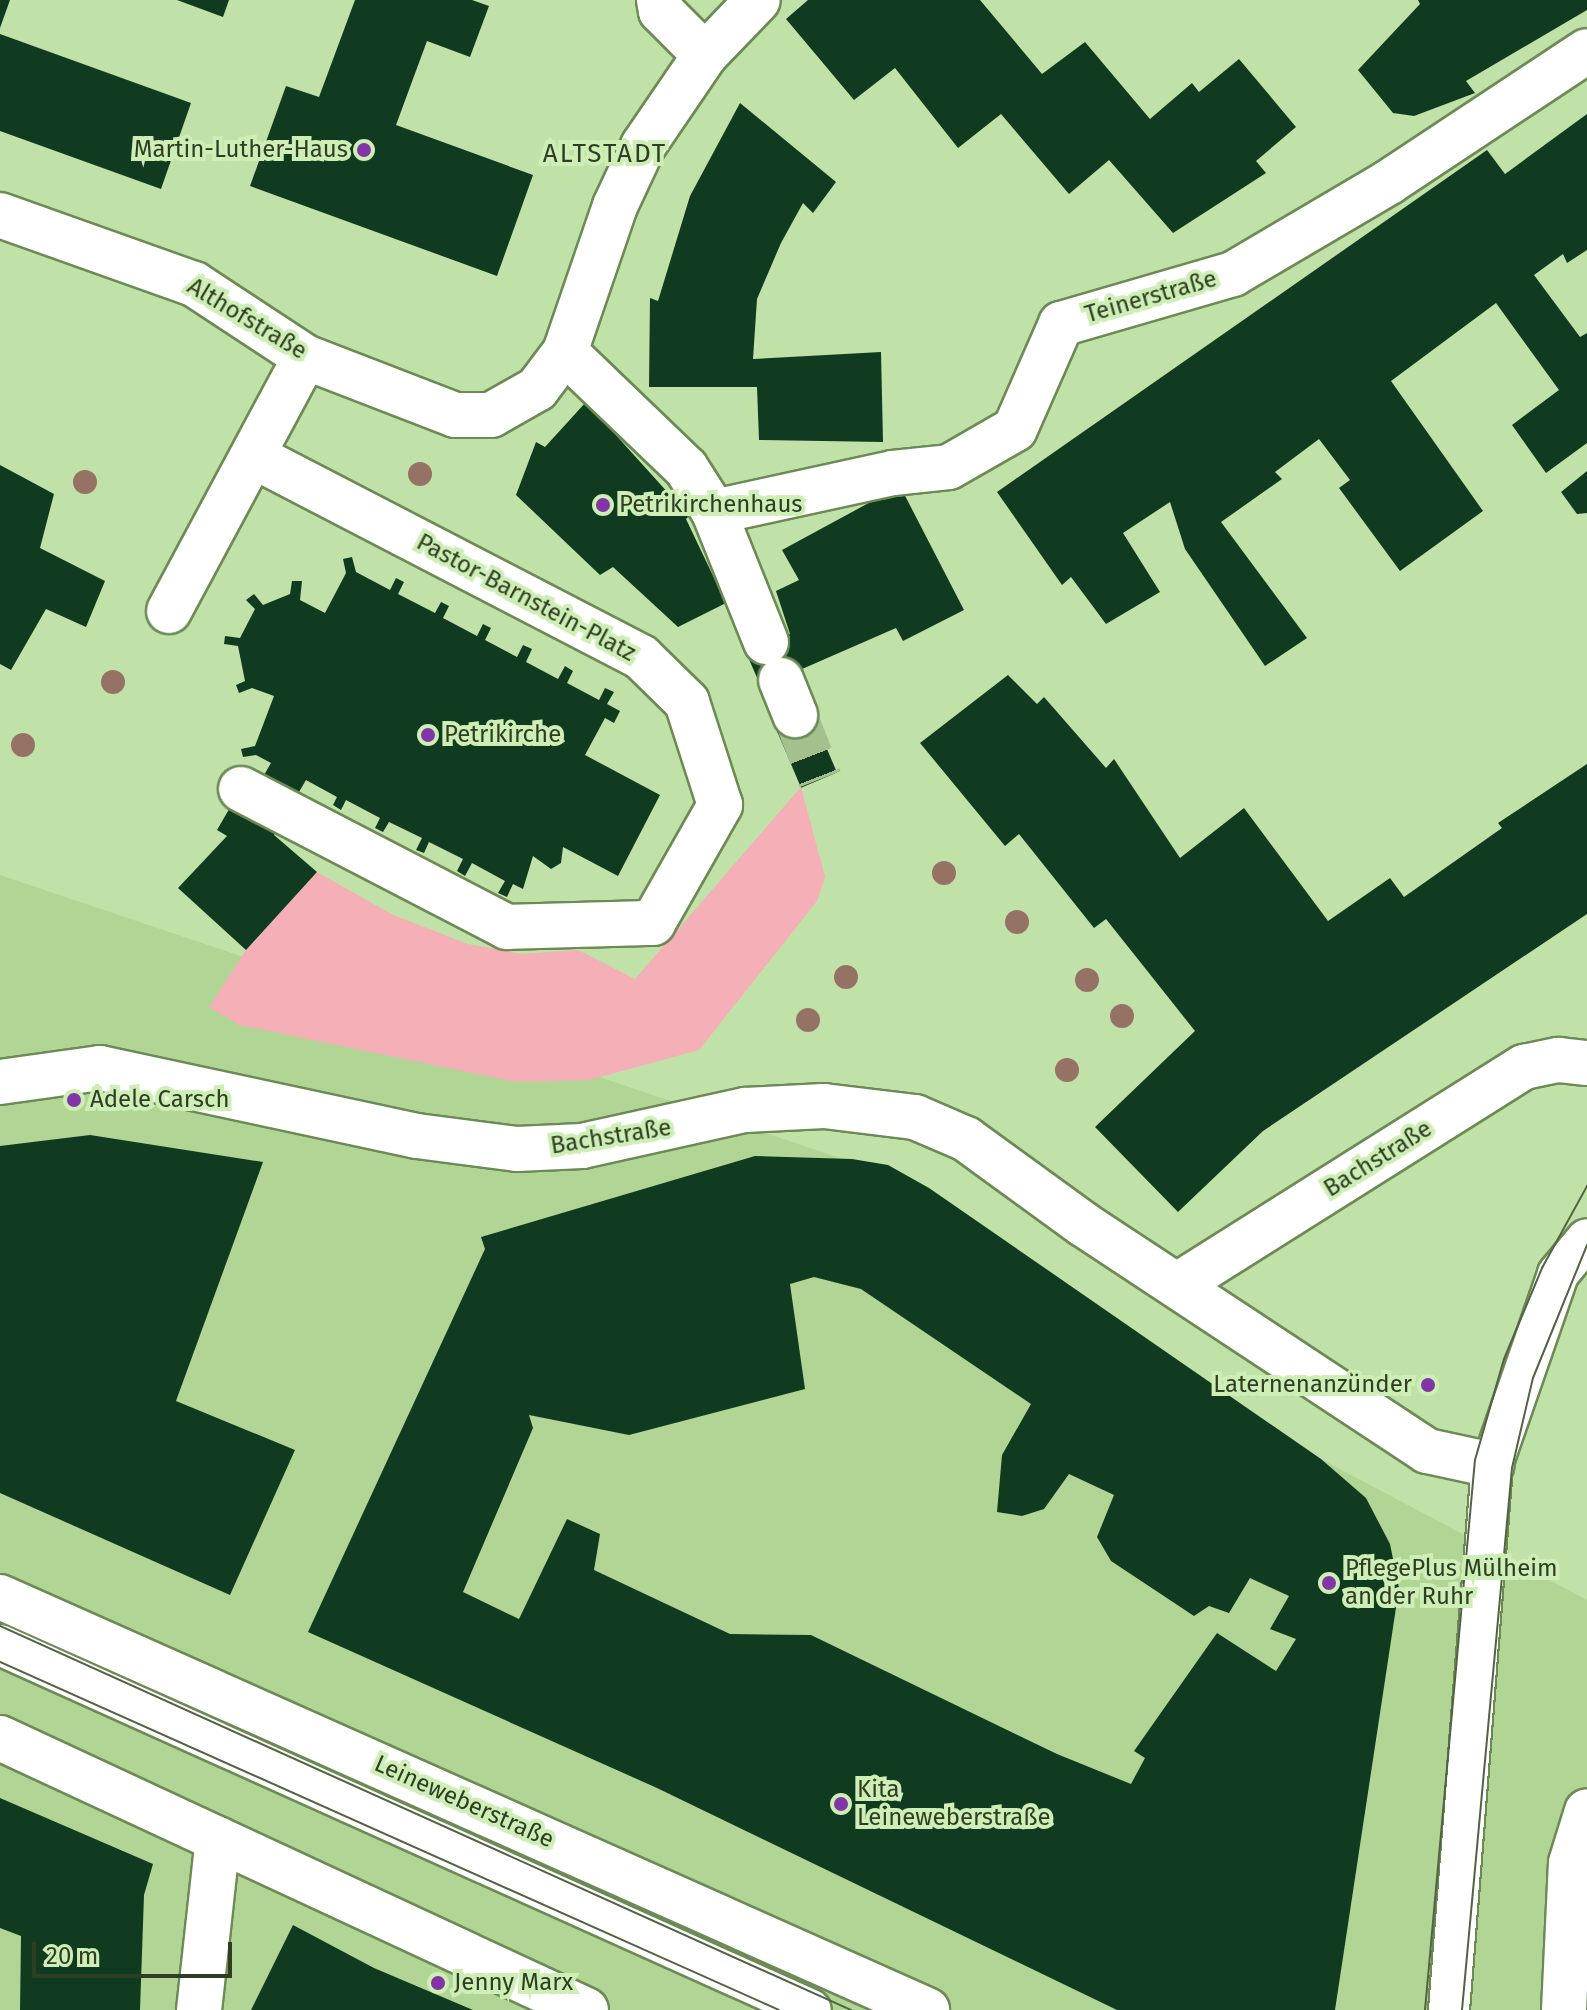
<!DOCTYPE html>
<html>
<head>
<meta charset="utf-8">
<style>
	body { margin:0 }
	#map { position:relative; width:1587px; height:2010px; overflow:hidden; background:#c0e1a7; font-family:"Fira Sans",sans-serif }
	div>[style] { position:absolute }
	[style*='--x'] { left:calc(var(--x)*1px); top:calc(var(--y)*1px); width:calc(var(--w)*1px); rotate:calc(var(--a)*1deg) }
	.built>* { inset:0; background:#b1d595 }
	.green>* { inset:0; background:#f5afb6 }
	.building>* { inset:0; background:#103b20; transform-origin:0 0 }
	.street-tunnel>* { height:44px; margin-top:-22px; transform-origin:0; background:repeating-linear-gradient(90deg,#a3c08d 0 44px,transparent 0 66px) }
	.roads { filter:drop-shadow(2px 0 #6c8a54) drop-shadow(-2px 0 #6c8a54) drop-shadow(0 2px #6c8a54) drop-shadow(0 -2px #6c8a54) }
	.lane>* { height:40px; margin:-20px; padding:0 20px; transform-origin:20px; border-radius:20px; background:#fff }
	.street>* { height:44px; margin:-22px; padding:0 22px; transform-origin:22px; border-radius:22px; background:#fff }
	.secondary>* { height:44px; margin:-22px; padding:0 22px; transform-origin:22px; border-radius:22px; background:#fff }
	.tram>* { height:2px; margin:-1px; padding:0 1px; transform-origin:1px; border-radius:1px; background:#516343 }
	.trees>* { width:24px; height:24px; margin:-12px; border-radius:50%; background:#967264 }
	.dots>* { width:22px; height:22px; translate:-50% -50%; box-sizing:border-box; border:4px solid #cdeeb4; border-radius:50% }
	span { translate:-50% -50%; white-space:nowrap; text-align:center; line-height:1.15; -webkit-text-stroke:8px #cdeeb4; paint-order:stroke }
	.poi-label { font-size:24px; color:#303d25 }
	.right { translate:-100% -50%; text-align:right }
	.left { translate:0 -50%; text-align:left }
	.street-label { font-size:24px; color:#303d25 }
	.neighbourhood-label { font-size:26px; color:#303d25; letter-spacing:2px }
	.scale { position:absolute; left:32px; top:1942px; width:200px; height:36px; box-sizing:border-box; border:4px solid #303d25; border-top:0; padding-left:10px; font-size:24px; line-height:28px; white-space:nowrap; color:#303d25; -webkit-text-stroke:6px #cdeeb4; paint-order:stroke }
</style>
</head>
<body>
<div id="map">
	<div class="built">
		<i style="clip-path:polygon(0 875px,929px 1188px,1321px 1459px,1587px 1600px,1587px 2010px,0 2010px)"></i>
	</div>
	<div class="green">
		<i style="clip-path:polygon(801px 787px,825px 877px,817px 901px,699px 1050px,589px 1080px,516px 1082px,239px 1025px,209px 1007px,246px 950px,317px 872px,393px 915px,468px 944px,522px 954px,578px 950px,635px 979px)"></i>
	</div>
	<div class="building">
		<i style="clip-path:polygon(0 0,10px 0,0 28px)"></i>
		<i style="clip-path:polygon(177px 0,229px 0,223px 17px)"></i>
		<i style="clip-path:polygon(355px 0,472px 0,489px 6px,470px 57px,427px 41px,396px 125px,533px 175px,497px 276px,250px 186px,286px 86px,319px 97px)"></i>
		<i style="clip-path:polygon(808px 0,980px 0,1042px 74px,1085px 42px,1150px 119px,1192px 83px,1199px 92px,1239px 59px,1296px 127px,1256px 161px,1266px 173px,1173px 233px,1109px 160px,1069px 194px,1001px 114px,958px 148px,895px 68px,854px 100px,786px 19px)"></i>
		<i style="clip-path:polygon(1418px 0,1587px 0,1587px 10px,1466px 81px,1475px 93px,1414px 116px,1393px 113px,1358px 70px,1420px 4px)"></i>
		<i style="clip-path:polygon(0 34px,191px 103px,161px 189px,0 131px)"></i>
		<i style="clip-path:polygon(740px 103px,836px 182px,813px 213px,803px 203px,781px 243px,757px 299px,753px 359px,881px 352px,883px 442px,759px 440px,757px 387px,649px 387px,650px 298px,658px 301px,690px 196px)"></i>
		<i style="clip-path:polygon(1587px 114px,1587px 250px,1567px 263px,1563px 254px,1534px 275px,1580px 337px,1587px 333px,1587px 443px,1546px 473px,1512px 425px,1559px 390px,1496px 303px,1391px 381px,1483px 511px,1400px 571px,1339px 488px,1350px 480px,1319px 439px,1275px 472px,1282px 479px,1221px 522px,1307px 638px,1265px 666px,1185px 549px,1170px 502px,1123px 533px,1160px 592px,1106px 624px,1071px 577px,1062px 585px,997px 492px,1487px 150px,1505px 174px)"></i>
		<i style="clip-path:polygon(586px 402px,689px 516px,686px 519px,726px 603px,678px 627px,613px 567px,600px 575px,516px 495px,536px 442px,545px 447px)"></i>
		<i style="clip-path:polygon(0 465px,54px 494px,40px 548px,105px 581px,86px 627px,46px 609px,11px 670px,0 664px)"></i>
		<i style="clip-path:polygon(1587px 471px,1587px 513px,1577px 514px,1561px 492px)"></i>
		<i style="clip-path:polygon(900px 486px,964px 610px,903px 641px,896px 628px,761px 687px,745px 650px,790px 634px,776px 591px,799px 580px,782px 550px)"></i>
		<i style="clip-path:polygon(352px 557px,356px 572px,390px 590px,396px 578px,404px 582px,398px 594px,435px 613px,441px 602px,449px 606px,443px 618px,477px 636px,483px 624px,491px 628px,485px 640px,517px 657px,523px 645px,532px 649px,526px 662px,558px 679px,565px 666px,573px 671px,567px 683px,599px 700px,605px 688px,614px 692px,607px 704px,620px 711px,614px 723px,605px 718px,585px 755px,660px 795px,618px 876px,563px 847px,561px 863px,551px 869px,533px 856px,523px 889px,513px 884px,507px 897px,498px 893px,505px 881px,472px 863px,465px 876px,457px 871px,463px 859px,429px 842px,424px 853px,416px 850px,422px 838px,389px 822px,383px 832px,375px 828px,380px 818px,346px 800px,341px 810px,333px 805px,337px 797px,306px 780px,274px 835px,317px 872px,246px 950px,178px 888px,227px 836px,217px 830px,235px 799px,245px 808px,271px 763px,256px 755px,243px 757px,241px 749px,255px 746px,274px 696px,252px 688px,239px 693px,236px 685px,245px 681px,238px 646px,224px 644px,225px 636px,240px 638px,255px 609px,246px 600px,254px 594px,263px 605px,290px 594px,292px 581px,302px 581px,300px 600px,325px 613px,346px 573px,343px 559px)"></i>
		<i style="clip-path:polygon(1008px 675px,1037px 704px,1044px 697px,1106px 768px,1114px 759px,1180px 858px,1244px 808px,1328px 921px,1390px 878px,1404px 897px,1502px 828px,1498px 823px,1587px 764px,1587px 914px,1263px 1131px,1178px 1212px,1095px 1127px,1195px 1031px,1106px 919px,1094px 928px,1019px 834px,1005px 846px,920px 743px)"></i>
		<i style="left:810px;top:709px;width:69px;height:39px;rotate:67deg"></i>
		<i style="clip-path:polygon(90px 1135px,263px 1162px,176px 1401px,295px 1450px,230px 1595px,0 1493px,0 1146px)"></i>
		<i style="clip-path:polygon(evenodd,755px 1156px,852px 1159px,888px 1165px,929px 1188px,1321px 1459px,1366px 1498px,1390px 1544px,1399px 1588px,1335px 2010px,1117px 2010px,657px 1788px,308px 1632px,485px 1249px,481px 1237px,755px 1156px,814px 1277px,861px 1289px,1031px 1404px,1002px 1455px,997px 1512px,1022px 1516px,1044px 1509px,1069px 1474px,1114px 1495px,1097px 1537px,1111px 1561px,1194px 1616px,1209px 1606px,1229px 1613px,1250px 1578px,1289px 1596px,1270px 1629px,1296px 1639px,1276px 1671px,1217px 1633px,1134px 1751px,1145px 1758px,1131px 1784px,1057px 1754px,811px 1635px,730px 1634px,594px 1570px,600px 1534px,567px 1519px,519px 1619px,463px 1592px,533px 1428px,529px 1415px,629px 1435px,805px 1389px,790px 1284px,814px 1277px)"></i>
		<i style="clip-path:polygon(0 1798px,153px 1864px,144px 1895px,140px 2010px,20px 2010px,21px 1936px,0 1928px)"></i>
		<i style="clip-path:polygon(293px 1925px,374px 1968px,473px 2010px,251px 2010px)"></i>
	</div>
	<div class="street-tunnel">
		<i style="--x:795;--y:715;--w:69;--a:68.7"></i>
	</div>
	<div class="roads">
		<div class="lane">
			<i style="--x:0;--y:1645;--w:889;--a:24.23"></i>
			<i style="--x:1449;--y:2010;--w:547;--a:-85.49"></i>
			<i style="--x:1492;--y:1465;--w:202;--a:-70.9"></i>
			<i style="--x:1558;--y:1274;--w:45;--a:-50.4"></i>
		</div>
		<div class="street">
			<i style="--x:659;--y:0;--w:11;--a:80"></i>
			<i style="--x:661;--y:11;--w:62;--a:45"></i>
			<i style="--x:0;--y:215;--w:206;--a:19.6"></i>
			<i style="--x:194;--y:284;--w:133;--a:33.3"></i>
			<i style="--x:305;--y:357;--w:161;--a:21.1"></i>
			<i style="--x:455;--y:415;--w:36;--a:0"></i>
			<i style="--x:491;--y:415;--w:53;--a:-29.5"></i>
			<i style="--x:537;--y:389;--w:46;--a:-52.9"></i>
			<i style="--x:565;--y:352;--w:154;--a:-71.1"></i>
			<i style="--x:615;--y:206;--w:66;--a:-65"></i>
			<i style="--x:643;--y:146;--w:110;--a:-55.7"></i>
			<i style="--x:705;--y:55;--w:76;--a:-46.1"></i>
			<i style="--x:565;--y:352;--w:168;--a:43.8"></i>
			<i style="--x:686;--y:468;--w:52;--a:57.5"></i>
			<i style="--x:714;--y:512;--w:140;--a:68.2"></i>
			<i style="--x:714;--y:512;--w:183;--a:-12.3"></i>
			<i style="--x:893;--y:473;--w:56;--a:-6.1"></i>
			<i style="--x:949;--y:467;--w:76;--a:-29.9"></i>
			<i style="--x:1015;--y:429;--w:115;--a:-66.3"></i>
			<i style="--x:1061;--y:324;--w:179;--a:-16.2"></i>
			<i style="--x:1233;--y:274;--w:181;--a:-30.5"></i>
			<i style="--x:1389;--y:182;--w:237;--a:-33.5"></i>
			<i style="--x:169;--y:611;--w:288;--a:-61.8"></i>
			<i style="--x:781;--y:680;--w:38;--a:68"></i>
			<i style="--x:241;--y:789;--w:300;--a:27.4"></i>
			<i style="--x:507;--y:927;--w:146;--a:-1.6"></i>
			<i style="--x:653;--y:923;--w:136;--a:-60.4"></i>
			<i style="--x:720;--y:805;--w:108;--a:-107.8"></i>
			<i style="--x:687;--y:702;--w:64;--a:-135.6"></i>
			<i style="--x:641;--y:657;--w:437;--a:-152.6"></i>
			<i style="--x:0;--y:1082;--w:101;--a:-8"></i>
			<i style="--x:100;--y:1068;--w:324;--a:12.1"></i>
			<i style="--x:417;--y:1136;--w:101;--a:7.4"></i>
			<i style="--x:517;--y:1149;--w:65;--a:-2.6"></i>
			<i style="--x:582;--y:1146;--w:167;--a:-12.5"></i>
			<i style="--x:745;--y:1110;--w:79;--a:-2.9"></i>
			<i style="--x:824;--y:1106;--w:92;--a:6.9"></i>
			<i style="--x:915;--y:1117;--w:56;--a:23.3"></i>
			<i style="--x:966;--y:1139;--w:145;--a:36"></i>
			<i style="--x:1083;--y:1224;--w:412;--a:33.4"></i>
			<i style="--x:1427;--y:1451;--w:66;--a:12.2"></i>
			<i style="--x:1179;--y:1284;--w:408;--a:-32.2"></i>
			<i style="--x:1524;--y:1067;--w:35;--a:-12"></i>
			<i style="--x:1558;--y:1060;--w:29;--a:6"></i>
			<i style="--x:0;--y:1738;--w:646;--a:24.9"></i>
			<i style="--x:199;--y:2010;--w:172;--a:-83.7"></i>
		</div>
		<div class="secondary">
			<i style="--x:0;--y:1597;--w:1015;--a:24.01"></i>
			<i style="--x:1564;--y:2010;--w:147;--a:-87.3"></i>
			<i style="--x:1571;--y:1863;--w:54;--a:-72.9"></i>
		</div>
	</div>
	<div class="tram">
		<i style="--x:0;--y:1626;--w:934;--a:24.29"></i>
		<i style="--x:0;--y:1662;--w:853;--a:24.07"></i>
		<i style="--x:1425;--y:2010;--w:552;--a:-84.81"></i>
		<i style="--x:1475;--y:1460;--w:105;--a:-74"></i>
		<i style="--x:1504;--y:1359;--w:99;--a:-67.3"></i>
		<i style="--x:1542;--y:1268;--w:94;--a:-61.2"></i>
		<i style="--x:1462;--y:2010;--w:544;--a:-84.73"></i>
		<i style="--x:1512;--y:1468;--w:92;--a:-76.9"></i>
		<i style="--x:1533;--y:1378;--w:144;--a:-67.9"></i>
	</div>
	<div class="trees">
		<i style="left:420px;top:474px"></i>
		<i style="left:85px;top:482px"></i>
		<i style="left:113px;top:682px"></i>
		<i style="left:23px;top:745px"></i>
		<i style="left:944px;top:873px"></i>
		<i style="left:1017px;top:922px"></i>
		<i style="left:846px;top:977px"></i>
		<i style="left:1087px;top:980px"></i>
		<i style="left:1122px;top:1016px"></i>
		<i style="left:808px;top:1020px"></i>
		<i style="left:1067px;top:1070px"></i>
	</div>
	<div class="dots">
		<i style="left:364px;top:150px;background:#8135a7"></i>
		<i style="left:603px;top:505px;background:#8135a7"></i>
		<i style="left:428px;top:735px;background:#8135a7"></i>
		<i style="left:74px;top:1100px;background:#8135a7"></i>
		<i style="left:1428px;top:1385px;background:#8135a7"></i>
		<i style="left:1329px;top:1583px;background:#8135a7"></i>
		<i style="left:841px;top:1804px;background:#8135a7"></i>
		<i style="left:438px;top:1983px;background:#8135a7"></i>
	</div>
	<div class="poi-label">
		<span class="right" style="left:348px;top:150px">Martin-Luther-Haus</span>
		<span class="left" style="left:619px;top:505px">Petrikirchenhaus</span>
		<span class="left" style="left:444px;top:735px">Petrikirche</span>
		<span class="left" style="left:90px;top:1100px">Adele Carsch</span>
		<span class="right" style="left:1412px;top:1385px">Laternenanzünder</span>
		<span class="left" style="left:1345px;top:1583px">PflegePlus Mülheim<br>an der Ruhr</span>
		<span class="left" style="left:857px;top:1804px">Kita<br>Leineweberstraße</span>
		<span class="left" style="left:454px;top:1983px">Jenny Marx</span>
	</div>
	<div class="street-label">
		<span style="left:1151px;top:297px;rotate:-16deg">Teinerstraße</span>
		<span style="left:247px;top:319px;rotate:31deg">Althofstraße</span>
		<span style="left:526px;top:598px;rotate:28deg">Pastor-Barnstein-Platz</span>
		<span style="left:611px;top:1137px;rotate:-9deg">Bachstraße</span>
		<span style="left:1378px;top:1159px;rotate:-32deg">Bachstraße</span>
		<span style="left:464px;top:1802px;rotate:24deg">Leineweberstraße</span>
	</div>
	<div class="neighbourhood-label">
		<span style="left:605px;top:154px">ALTSTADT</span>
	</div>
	<div class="scale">20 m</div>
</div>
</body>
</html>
